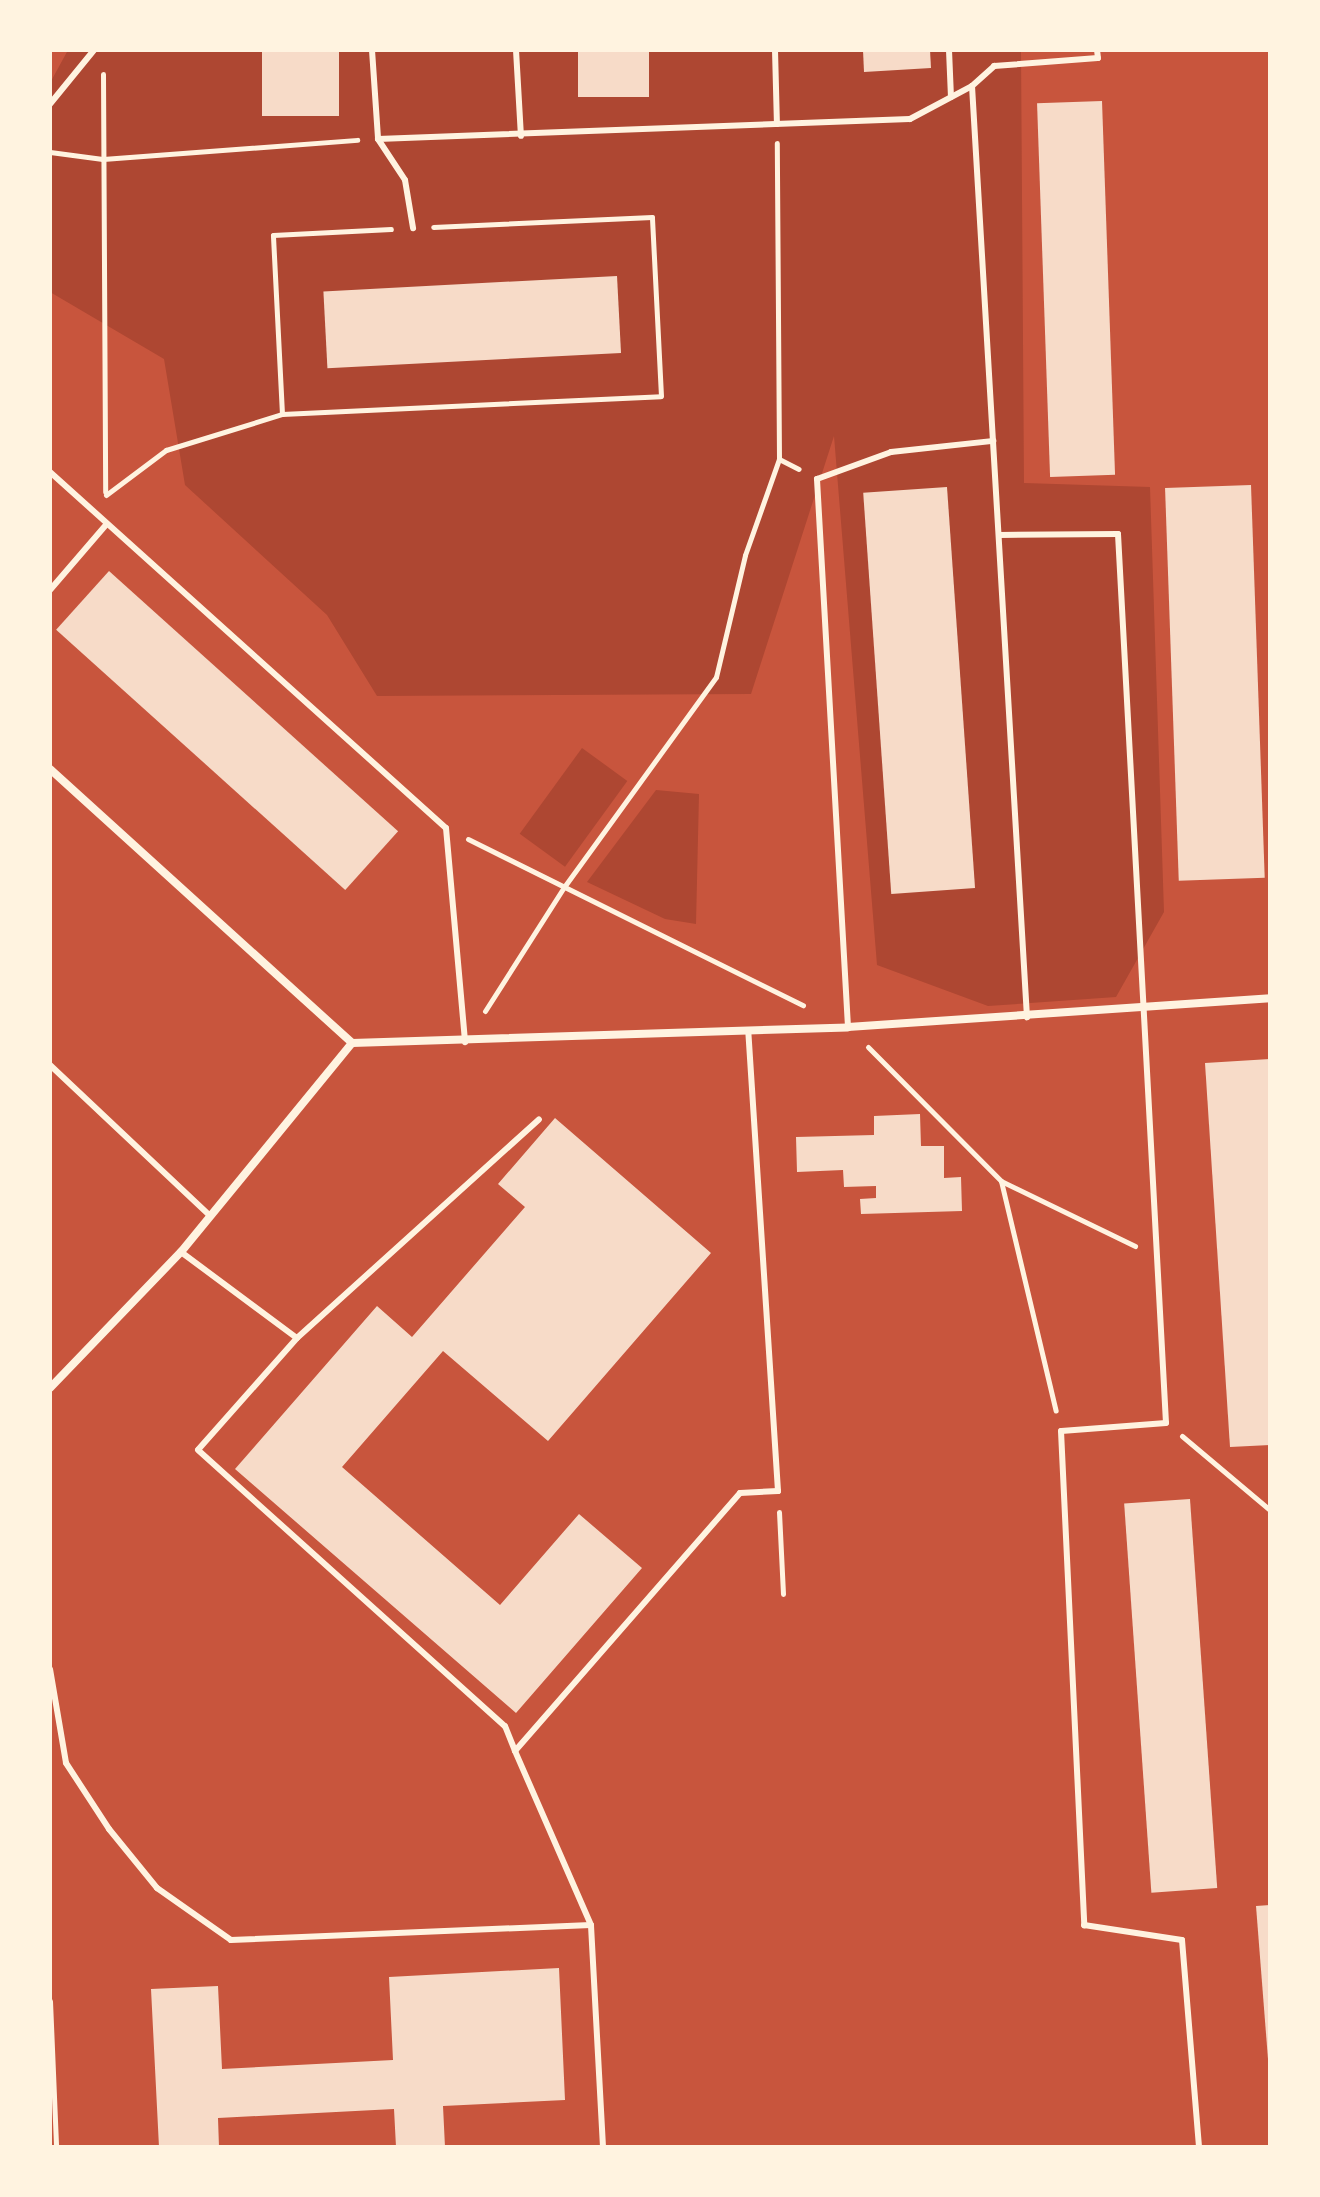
<!DOCTYPE html>
<html>
<head>
<meta charset="utf-8">
<style>
	body { margin:0 }
	#map { position:relative; width:1320px; height:2197px; overflow:hidden; background:#c8553d; font-family:Mulish,sans-serif }
	div>[style] { position:absolute }
	[style*='--x'] { left:calc(var(--x)*1px); top:calc(var(--y)*1px); width:calc(var(--w)*1px); rotate:calc(var(--a)*1deg) }
	.green>* { inset:0; background:#ae4732; transform-origin:0 0 }
	.building>* { inset:0; background:#f7dbc8; transform-origin:0 0 }
	.path>* { height:5px; margin:-2.5px; padding:0 2.5px; transform-origin:2.5px; border-radius:2.5px; background:#fff3e0 }
	.service>* { height:6px; margin:-3px; padding:0 3px; transform-origin:3px; border-radius:3px; background:#fff3e0 }
	.minor>* { height:8px; margin:-4px; padding:0 4px; transform-origin:4px; border-radius:4px; background:#fff3e0 }
	span { translate:-50% -50%; white-space:nowrap; text-align:center; line-height:1.15; -webkit-text-stroke:8px #fff3e0; paint-order:stroke }
	.frame { position:absolute; inset:0; border:52px solid #fff3e0; pointer-events:none }
</style>
</head>
<body>
<div id="map">
	<div class="green">
		<i style="clip-path:polygon(68px 50px,1021px 50px,1024px 483px,1150px 487px,1164px 912px,1116px 997px,988px 1006px,877px 965px,834px 436px,751px 694px,377px 696px,327px 615px,185px 485px,164px 359px,50px 292px,50px 83px)"></i>
		<i style="left:582px;top:748px;width:56px;height:106px;rotate:36deg"></i>
		<i style="clip-path:polygon(656px 790px,699px 794px,696px 924px,665px 919px,587px 882px)"></i>
	</div>
	<div class="building">
		<i style="left:262px;top:50px;width:77px;height:66px"></i>
		<i style="left:578px;top:50px;width:71px;height:47px"></i>
		<i style="clip-path:polygon(863px 50px,930px 50px,931px 68px,864px 72px)"></i>
		<i style="left:1102px;top:101px;width:374px;height:65px;rotate:88deg"></i>
		<i style="left:617px;top:276px;width:77px;height:294px;rotate:87deg"></i>
		<i style="left:1251px;top:485px;width:393px;height:86px;rotate:88deg"></i>
		<i style="left:947px;top:487px;width:402px;height:84px;rotate:86deg"></i>
		<i style="left:109px;top:571px;width:389px;height:79px;rotate:42deg"></i>
		<i style="clip-path:polygon(1270px 1059px,1270px 1445px,1230px 1447px,1205px 1063px)"></i>
		<i style="clip-path:polygon(920px 1114px,921px 1146px,944px 1146px,944px 1178px,961px 1177px,962px 1211px,861px 1214px,860px 1199px,876px 1198px,876px 1186px,844px 1187px,843px 1170px,797px 1172px,796px 1137px,874px 1135px,874px 1116px)"></i>
		<i style="clip-path:polygon(555px 1118px,711px 1253px,548px 1441px,443px 1351px,342px 1467px,500px 1605px,579px 1514px,642px 1568px,516px 1713px,235px 1469px,377px 1306px,412px 1337px,525px 1207px,498px 1184px)"></i>
		<i style="left:1190px;top:1499px;width:390px;height:66px;rotate:86deg"></i>
		<i style="clip-path:polygon(1270px 1905px,1270px 2059px,1268px 2059px,1256px 1906px)"></i>
		<i style="clip-path:polygon(559px 1968px,565px 2100px,443px 2106px,445px 2147px,396px 2147px,394px 2109px,218px 2118px,219px 2147px,159px 2147px,151px 1989px,218px 1986px,222px 2069px,393px 2060px,389px 1977px)"></i>
	</div>
	<div class="path">
		<i style="--x:103;--y:74;--w:418;--a:89.7"></i>
		<i style="--x:50;--y:152;--w:53;--a:7.5"></i>
		<i style="--x:103;--y:159;--w:255;--a:-4.3"></i>
		<i style="--x:282;--y:414;--w:179;--a:-92.9"></i>
		<i style="--x:273;--y:235;--w:118;--a:-2.9"></i>
		<i style="--x:779;--y:459;--w:22;--a:27"></i>
		<i style="--x:106;--y:495;--w:75;--a:-36.9"></i>
		<i style="--x:166;--y:450;--w:121;--a:-17.2"></i>
		<i style="--x:282;--y:414;--w:379;--a:-2.7"></i>
		<i style="--x:661;--y:396;--w:179;--a:-92.9"></i>
		<i style="--x:652;--y:217;--w:219;--a:177.4"></i>
		<i style="--x:468;--y:839;--w:374;--a:26.4"></i>
		<i style="--x:485;--y:1011;--w:147;--a:-57.5"></i>
		<i style="--x:564;--y:887;--w:259;--a:-54.1"></i>
		<i style="--x:716;--y:677;--w:125;--a:-76.6"></i>
		<i style="--x:745;--y:555;--w:102;--a:-70.5"></i>
		<i style="--x:779;--y:459;--w:316;--a:-90.4"></i>
		<i style="--x:868;--y:1047;--w:189;--a:45.2"></i>
		<i style="--x:1001;--y:1181;--w:149;--a:25.9"></i>
		<i style="--x:1001;--y:1181;--w:236;--a:76.6"></i>
		<i style="--x:1182;--y:1436;--w:115;--a:40.1"></i>
		<i style="--x:779;--y:1512;--w:82;--a:87.2"></i>
		<i style="--x:50;--y:2001;--w:146;--a:87.6"></i>
	</div>
	<div class="service">
		<i style="--x:372;--y:50;--w:89;--a:86.1"></i>
		<i style="--x:378;--y:139;--w:532;--a:-2.15"></i>
		<i style="--x:910;--y:119;--w:70;--a:-28"></i>
		<i style="--x:972;--y:86;--w:30;--a:-42"></i>
		<i style="--x:994;--y:66;--w:104;--a:-4.4"></i>
		<i style="--x:1098;--y:58;--w:8;--a:-97"></i>
		<i style="--x:516;--y:50;--w:86;--a:86.7"></i>
		<i style="--x:775;--y:50;--w:74;--a:88.5"></i>
		<i style="--x:949;--y:50;--w:47;--a:87.6"></i>
		<i style="--x:972;--y:86;--w:933;--a:86.62"></i>
		<i style="--x:50;--y:104;--w:70;--a:-50.8"></i>
		<i style="--x:378;--y:139;--w:49;--a:56.6"></i>
		<i style="--x:405;--y:180;--w:49;--a:80.5"></i>
		<i style="--x:50;--y:472;--w:532;--a:41.96"></i>
		<i style="--x:446;--y:828;--w:215;--a:84.9"></i>
		<i style="--x:999;--y:535;--w:119;--a:-0.5"></i>
		<i style="--x:1118;--y:534;--w:890;--a:86.91"></i>
		<i style="--x:1166;--y:1423;--w:105;--a:175.6"></i>
		<i style="--x:1061;--y:1431;--w:495;--a:87.3"></i>
		<i style="--x:1084;--y:1925;--w:99;--a:8.7"></i>
		<i style="--x:1182;--y:1940;--w:208;--a:85.3"></i>
		<i style="--x:50;--y:590;--w:86;--a:-49.3"></i>
		<i style="--x:848;--y:1027;--w:549;--a:-93.24"></i>
		<i style="--x:817;--y:479;--w:79;--a:-20"></i>
		<i style="--x:891;--y:452;--w:103;--a:-6.2"></i>
		<i style="--x:50;--y:1065;--w:220;--a:43.3"></i>
		<i style="--x:181;--y:1252;--w:144;--a:36.6"></i>
		<i style="--x:297;--y:1338;--w:149;--a:131.5"></i>
		<i style="--x:198;--y:1450;--w:413;--a:42"></i>
		<i style="--x:505;--y:1726;--w:27;--a:68"></i>
		<i style="--x:297;--y:1338;--w:326;--a:-42.1"></i>
		<i style="--x:50;--y:1669;--w:95;--a:80.3"></i>
		<i style="--x:66;--y:1763;--w:79;--a:56.9"></i>
		<i style="--x:109;--y:1829;--w:76;--a:50.9"></i>
		<i style="--x:157;--y:1888;--w:90;--a:35.1"></i>
		<i style="--x:231;--y:1940;--w:360;--a:-2.4"></i>
		<i style="--x:603;--y:2147;--w:222;--a:-93.1"></i>
		<i style="--x:591;--y:1925;--w:190;--a:-113.6"></i>
		<i style="--x:515;--y:1751;--w:342;--a:-48.9"></i>
		<i style="--x:740;--y:1493;--w:38;--a:-3"></i>
		<i style="--x:778;--y:1491;--w:461;--a:-93.7"></i>
	</div>
	<div class="minor">
		<i style="--x:50;--y:769;--w:408;--a:42.2"></i>
		<i style="--x:352;--y:1043;--w:496;--a:-1.8"></i>
		<i style="--x:848;--y:1027;--w:423;--a:-3.9"></i>
		<i style="--x:50;--y:1388;--w:189;--a:-46.1"></i>
		<i style="--x:181;--y:1252;--w:270;--a:-50.7"></i>
	</div>
	<div class="frame"></div>
</div>
</body>
</html>
